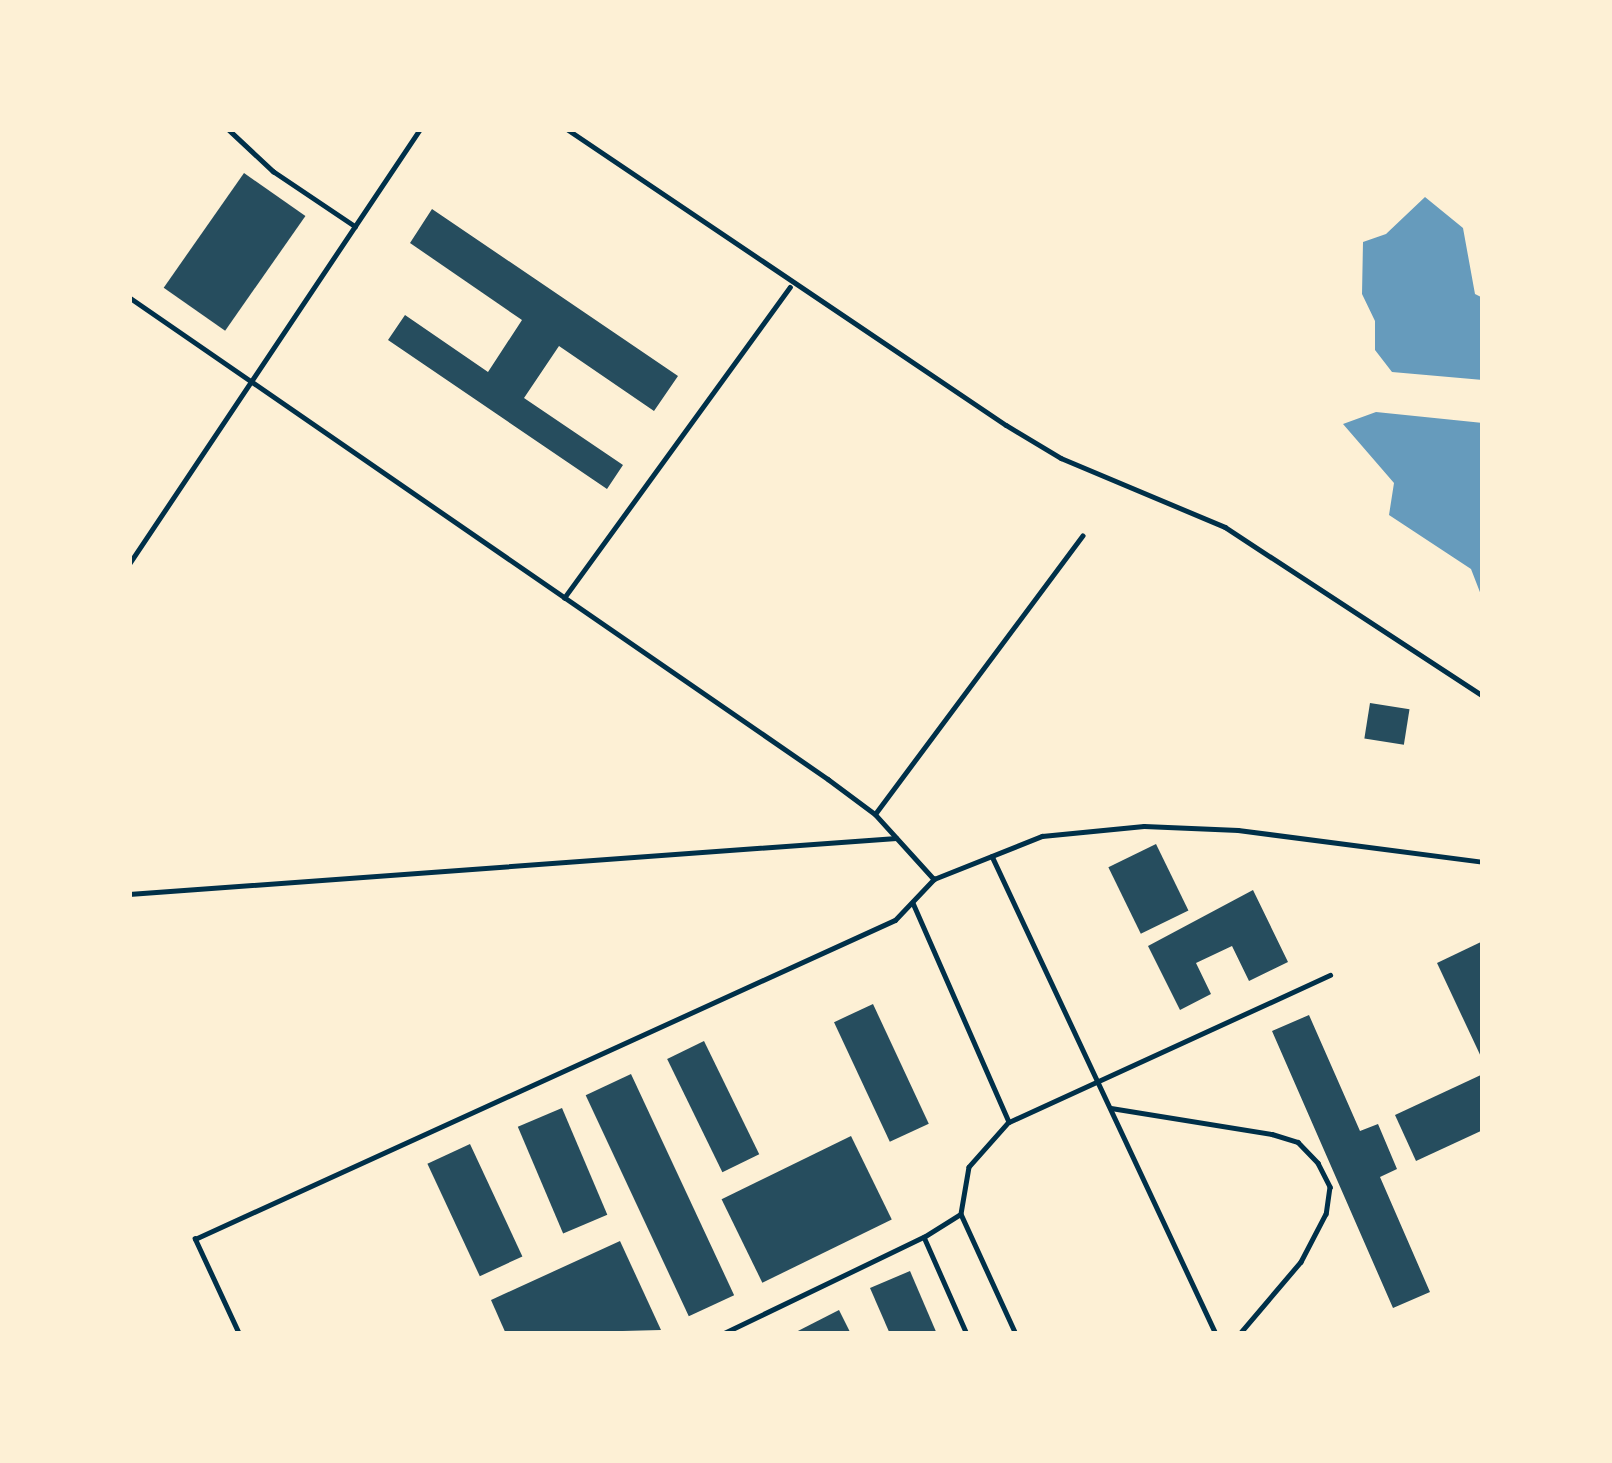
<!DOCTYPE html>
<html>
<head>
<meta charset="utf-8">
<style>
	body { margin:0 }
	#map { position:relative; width:1612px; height:1463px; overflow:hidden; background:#fdf0d5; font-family:"PT Sans Narrow",sans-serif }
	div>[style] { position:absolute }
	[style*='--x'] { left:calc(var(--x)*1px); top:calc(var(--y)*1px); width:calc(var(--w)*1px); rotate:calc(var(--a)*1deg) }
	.water>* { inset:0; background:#669bbc }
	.building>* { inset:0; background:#264d5e; transform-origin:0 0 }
	.service>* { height:4.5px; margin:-2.25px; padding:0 2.25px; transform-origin:2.25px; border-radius:2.25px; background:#003049 }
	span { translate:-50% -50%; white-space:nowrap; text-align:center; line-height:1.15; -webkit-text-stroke:12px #fdf0d5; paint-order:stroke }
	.frame { position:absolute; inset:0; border:132px solid #fdf0d5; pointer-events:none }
</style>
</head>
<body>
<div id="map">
	<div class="water">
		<i style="clip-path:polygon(1425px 197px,1463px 228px,1475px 294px,1483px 298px,1483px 380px,1392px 372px,1375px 350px,1375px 321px,1362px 294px,1363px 242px,1386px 234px)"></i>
		<i style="clip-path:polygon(1376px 412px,1483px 423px,1483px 600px,1471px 569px,1389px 515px,1394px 483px,1343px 424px)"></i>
	</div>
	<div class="building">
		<i style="left:244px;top:173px;width:75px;height:140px;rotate:35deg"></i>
		<i style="clip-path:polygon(432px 209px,678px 376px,654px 411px,559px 346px,524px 398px,623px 465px,607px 489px,388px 340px,405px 315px,488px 372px,522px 320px,410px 243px)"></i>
		<i style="left:1370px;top:703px;width:40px;height:36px;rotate:9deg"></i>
		<i style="left:1156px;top:844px;width:74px;height:53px;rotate:64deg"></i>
		<i style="clip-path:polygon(1253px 890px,1288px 962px,1249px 981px,1232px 946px,1196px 963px,1211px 994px,1180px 1010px,1148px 946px)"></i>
		<i style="clip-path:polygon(1483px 941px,1483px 1061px,1437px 963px)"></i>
		<i style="left:873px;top:1004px;width:132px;height:43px;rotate:65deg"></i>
		<i style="clip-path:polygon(1309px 1015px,1360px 1131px,1378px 1124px,1397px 1169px,1380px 1177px,1430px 1292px,1393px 1308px,1272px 1031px)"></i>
		<i style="left:704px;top:1041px;width:126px;height:41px;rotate:64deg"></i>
		<i style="left:631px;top:1074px;width:244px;height:50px;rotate:65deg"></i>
		<i style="clip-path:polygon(1483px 1074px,1483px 1130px,1416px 1161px,1395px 1115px)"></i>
		<i style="left:562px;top:1108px;width:116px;height:48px;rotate:67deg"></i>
		<i style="left:851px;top:1136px;width:93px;height:144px;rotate:64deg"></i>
		<i style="left:470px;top:1144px;width:124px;height:47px;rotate:65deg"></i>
		<i style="clip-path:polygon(620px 1241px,661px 1330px,506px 1334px,491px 1300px)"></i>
		<i style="clip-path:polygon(910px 1271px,937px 1334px,890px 1334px,870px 1288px)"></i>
		<i style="clip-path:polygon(839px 1310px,851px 1334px,792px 1334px)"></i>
	</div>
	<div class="service">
		<i style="--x:228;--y:129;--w:62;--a:43"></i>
		<i style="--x:273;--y:171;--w:99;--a:33.9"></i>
		<i style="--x:567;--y:129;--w:529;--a:33.99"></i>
		<i style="--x:1006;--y:425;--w:64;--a:31"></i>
		<i style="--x:1061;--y:458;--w:178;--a:22.8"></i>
		<i style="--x:1225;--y:527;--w:308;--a:33.2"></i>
		<i style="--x:129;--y:297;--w:849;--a:34.59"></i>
		<i style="--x:828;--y:779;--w:59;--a:36.7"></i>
		<i style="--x:875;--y:814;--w:88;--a:47.8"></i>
		<i style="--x:129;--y:564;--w:523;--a:-56.22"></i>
		<i style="--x:564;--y:598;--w:384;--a:-54"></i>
		<i style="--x:875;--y:814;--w:347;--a:-53.3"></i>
		<i style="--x:992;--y:856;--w:528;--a:64.89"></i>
		<i style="--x:129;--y:894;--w:769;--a:-4.18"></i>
		<i style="--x:913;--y:903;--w:239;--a:66.3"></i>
		<i style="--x:1009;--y:1122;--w:60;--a:131.6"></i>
		<i style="--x:969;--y:1167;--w:48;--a:99.7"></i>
		<i style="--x:961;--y:1214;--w:132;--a:65.4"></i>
		<i style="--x:1111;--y:1108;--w:163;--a:9.2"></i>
		<i style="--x:1272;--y:1134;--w:27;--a:17"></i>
		<i style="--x:1298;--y:1142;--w:29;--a:46"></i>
		<i style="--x:1318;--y:1163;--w:27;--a:63"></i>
		<i style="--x:1330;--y:1187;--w:27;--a:98"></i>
		<i style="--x:1326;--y:1214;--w:54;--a:117.5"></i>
		<i style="--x:1301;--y:1262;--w:94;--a:130.3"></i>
		<i style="--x:1009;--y:1122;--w:353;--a:-24.6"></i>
		<i style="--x:924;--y:1237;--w:41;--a:-32.2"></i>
		<i style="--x:239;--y:1334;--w:105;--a:-114.9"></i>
		<i style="--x:195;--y:1239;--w:769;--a:-24.5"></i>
		<i style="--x:895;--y:920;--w:57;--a:-46.4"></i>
		<i style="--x:934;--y:879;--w:116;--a:-21.7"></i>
		<i style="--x:1042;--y:836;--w:102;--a:-5.6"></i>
		<i style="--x:1144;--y:826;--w:94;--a:2.4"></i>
		<i style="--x:1238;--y:830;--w:247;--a:7.4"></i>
		<i style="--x:722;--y:1334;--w:224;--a:-25.7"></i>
		<i style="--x:924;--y:1237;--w:106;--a:66.1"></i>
	</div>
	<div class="frame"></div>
</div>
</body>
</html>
